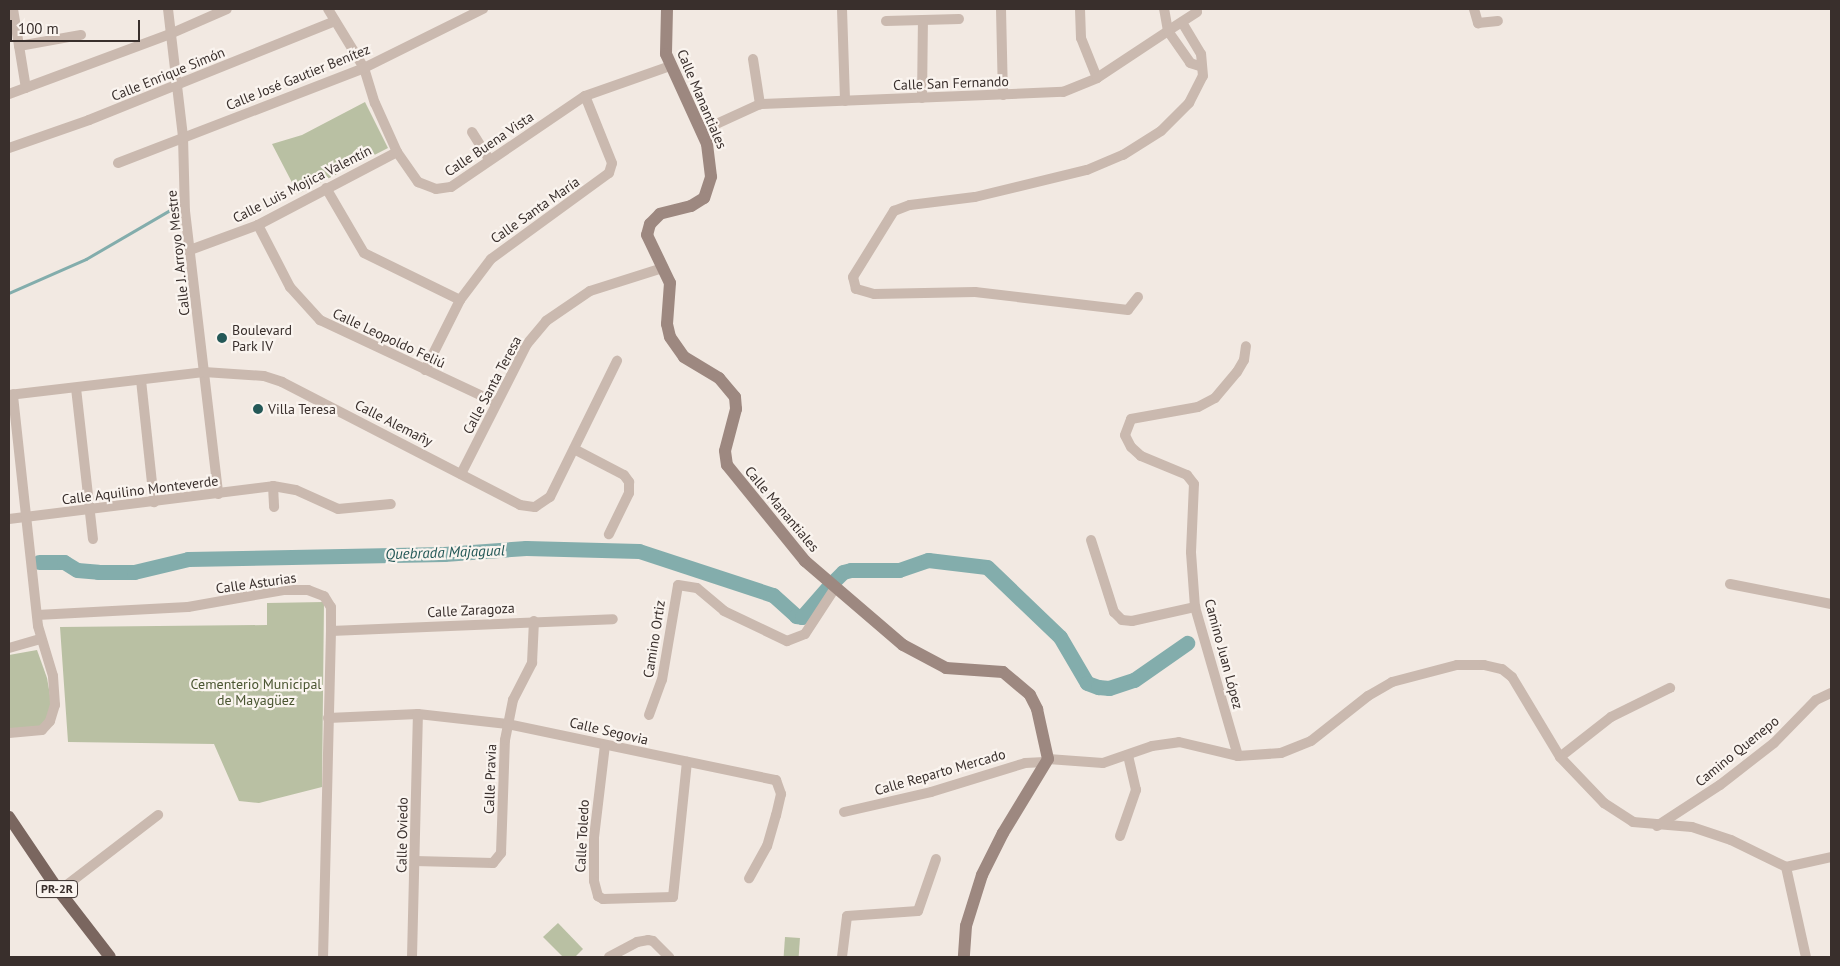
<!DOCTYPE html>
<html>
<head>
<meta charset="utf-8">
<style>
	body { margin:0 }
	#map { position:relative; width:1840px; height:966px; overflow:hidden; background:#f2e9e2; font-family:"PT Sans",sans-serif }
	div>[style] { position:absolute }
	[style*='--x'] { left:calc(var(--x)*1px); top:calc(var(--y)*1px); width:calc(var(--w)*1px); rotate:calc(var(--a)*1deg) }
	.green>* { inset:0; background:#b9c0a3; transform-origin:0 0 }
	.stream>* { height:2.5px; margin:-1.25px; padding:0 1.25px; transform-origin:1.25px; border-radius:1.25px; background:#83adac }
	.river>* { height:15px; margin:-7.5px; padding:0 7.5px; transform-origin:7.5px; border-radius:7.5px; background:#83adac }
	.street>* { height:10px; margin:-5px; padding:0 5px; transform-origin:5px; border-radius:5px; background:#cab9af }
	.secondary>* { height:12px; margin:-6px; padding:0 6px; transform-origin:6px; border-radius:6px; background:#9d8880 }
	.primary>* { height:12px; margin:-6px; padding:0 6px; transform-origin:6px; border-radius:6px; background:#7a665f }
	.dots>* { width:14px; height:14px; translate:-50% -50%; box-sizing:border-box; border:2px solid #faf4ef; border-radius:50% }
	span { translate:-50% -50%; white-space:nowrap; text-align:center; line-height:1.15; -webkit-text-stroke:4.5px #faf4ef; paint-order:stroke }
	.shield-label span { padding:1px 4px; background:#faf4ef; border:1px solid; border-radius:4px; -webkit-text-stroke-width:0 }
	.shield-label { font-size:12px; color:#392f2c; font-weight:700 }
	.street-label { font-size:14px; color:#392f2c }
	.poi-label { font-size:14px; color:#392f2c }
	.left { translate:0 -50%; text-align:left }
	.park-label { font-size:14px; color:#4b5632 }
	.water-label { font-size:15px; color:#245857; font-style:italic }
	.frame { position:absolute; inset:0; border:10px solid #392f2c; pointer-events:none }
	.scale { position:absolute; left:10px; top:20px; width:130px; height:22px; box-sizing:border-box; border:2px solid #392f2c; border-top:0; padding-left:6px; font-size:15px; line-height:18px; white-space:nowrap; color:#392f2c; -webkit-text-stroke:4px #faf4ef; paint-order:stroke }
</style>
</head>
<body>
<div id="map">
	<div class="green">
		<i style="clip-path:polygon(365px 102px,388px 148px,298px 194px,272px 144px,302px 135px)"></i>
		<i style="clip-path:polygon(324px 602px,322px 787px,259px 803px,239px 801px,214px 744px,68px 742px,60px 627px,267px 625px,267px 603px)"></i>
		<i style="clip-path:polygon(37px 650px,47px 678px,51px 701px,50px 716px,40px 726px,9px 729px,9px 655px)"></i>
		<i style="clip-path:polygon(558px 923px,583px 949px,575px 957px,563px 957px,543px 937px)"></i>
		<i style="left:785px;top:937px;width:15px;height:20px;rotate:4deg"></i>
	</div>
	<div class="stream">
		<i style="--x:9;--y:293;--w:84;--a:-23.8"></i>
		<i style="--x:86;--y:259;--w:105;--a:-30.2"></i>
	</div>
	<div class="river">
		<i style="--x:39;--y:562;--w:25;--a:0"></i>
		<i style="--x:64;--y:562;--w:15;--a:32"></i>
		<i style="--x:77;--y:570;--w:21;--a:5"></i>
		<i style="--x:98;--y:572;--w:36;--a:0"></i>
		<i style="--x:134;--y:572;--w:56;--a:-13.5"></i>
		<i style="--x:188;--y:559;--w:256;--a:-1.1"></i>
		<i style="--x:444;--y:554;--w:82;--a:-4.2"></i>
		<i style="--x:526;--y:548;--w:113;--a:1.5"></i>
		<i style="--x:639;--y:551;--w:141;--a:18.2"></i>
		<i style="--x:773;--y:595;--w:31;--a:42"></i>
		<i style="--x:796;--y:616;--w:6;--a:9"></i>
		<i style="--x:802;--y:617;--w:38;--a:-49"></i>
		<i style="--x:835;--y:580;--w:11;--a:-45"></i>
		<i style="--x:843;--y:572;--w:8;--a:-14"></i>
		<i style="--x:851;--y:570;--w:48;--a:0"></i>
		<i style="--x:899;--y:570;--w:31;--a:-19"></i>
		<i style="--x:928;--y:560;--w:59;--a:6.8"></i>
		<i style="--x:987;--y:567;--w:101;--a:43.8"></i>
		<i style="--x:1060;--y:637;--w:53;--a:59.6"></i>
		<i style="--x:1087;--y:683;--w:12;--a:20"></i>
		<i style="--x:1098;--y:687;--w:11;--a:5"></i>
		<i style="--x:1109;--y:688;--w:26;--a:-18"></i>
		<i style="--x:1134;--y:680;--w:65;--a:-34.9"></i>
	</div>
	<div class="street">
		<i style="--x:13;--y:9;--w:80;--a:80.7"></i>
		<i style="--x:168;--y:9;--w:129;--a:83.3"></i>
		<i style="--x:183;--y:137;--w:74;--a:88.5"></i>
		<i style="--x:185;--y:211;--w:285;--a:83.3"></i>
		<i style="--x:328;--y:9;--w:69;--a:58.6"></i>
		<i style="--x:364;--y:68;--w:37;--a:73"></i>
		<i style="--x:375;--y:103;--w:54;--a:65.8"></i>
		<i style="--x:397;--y:152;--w:37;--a:55"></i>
		<i style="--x:418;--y:182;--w:19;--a:21"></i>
		<i style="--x:436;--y:189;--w:15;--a:-8"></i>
		<i style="--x:451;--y:187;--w:162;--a:-34.2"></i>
		<i style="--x:585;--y:96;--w:90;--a:-19.4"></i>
		<i style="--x:842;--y:9;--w:92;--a:88.1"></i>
		<i style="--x:1001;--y:9;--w:86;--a:88.7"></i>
		<i style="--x:1080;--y:9;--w:29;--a:88"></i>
		<i style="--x:1081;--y:38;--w:43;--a:68.2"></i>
		<i style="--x:1196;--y:9;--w:3;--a:72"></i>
		<i style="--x:1197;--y:12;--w:35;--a:147"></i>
		<i style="--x:1168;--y:31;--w:39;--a:55"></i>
		<i style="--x:1190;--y:63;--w:10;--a:17"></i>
		<i style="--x:1474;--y:9;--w:15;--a:74"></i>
		<i style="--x:1478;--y:23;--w:20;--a:-6"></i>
		<i style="--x:886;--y:21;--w:73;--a:-1.6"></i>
		<i style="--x:19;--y:46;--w:63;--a:-10.1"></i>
		<i style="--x:753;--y:59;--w:46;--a:81.2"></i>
		<i style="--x:9;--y:94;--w:172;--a:-20.4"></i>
		<i style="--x:170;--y:34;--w:62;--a:-23.7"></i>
		<i style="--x:922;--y:98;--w:78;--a:-89.3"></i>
		<i style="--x:701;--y:131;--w:65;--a:-24.6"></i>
		<i style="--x:760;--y:104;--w:303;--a:-2.3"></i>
		<i style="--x:1063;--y:92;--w:37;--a:-22"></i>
		<i style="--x:1097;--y:78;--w:85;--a:-33.5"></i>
		<i style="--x:1168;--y:31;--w:22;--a:-100"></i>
		<i style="--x:472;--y:132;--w:32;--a:58"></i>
		<i style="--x:9;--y:148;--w:85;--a:-19.3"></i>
		<i style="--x:89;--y:120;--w:265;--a:-21.9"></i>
		<i style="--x:118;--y:163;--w:264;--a:-21.1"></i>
		<i style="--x:364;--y:68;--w:133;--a:-26.4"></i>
		<i style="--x:326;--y:188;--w:75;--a:59.7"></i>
		<i style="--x:364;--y:253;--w:107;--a:26.1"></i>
		<i style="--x:258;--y:225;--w:70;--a:62.7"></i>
		<i style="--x:290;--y:287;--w:45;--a:47.7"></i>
		<i style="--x:320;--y:320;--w:195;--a:25.1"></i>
		<i style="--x:190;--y:250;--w:72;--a:-20.2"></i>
		<i style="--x:258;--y:225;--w:157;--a:-27.7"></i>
		<i style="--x:1138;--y:297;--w:16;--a:128"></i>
		<i style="--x:1128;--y:310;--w:154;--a:-173.3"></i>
		<i style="--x:975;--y:292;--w:101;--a:178.9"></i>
		<i style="--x:874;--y:294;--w:19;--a:-164"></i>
		<i style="--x:856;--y:289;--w:12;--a:-104"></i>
		<i style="--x:853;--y:277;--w:78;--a:-58.2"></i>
		<i style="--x:894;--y:211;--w:17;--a:-21"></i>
		<i style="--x:910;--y:205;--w:65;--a:-7"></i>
		<i style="--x:975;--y:197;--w:115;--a:-13.6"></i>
		<i style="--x:1087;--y:170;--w:39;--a:-23"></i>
		<i style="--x:1123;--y:155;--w:45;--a:-32.3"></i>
		<i style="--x:1161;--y:131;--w:40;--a:-45"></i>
		<i style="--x:1189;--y:103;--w:30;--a:-63"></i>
		<i style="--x:1203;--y:76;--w:22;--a:-95"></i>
		<i style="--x:1201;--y:54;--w:37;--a:-121"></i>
		<i style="--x:425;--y:370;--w:78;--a:-63.4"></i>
		<i style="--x:460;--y:300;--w:51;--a:-52.9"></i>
		<i style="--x:491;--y:259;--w:146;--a:-36.1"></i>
		<i style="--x:609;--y:173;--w:10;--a:-73"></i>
		<i style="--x:612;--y:163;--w:72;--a:-111.9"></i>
		<i style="--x:141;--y:380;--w:123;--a:83.9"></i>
		<i style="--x:76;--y:388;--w:152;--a:83.6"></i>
		<i style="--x:9;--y:395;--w:196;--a:-6.7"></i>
		<i style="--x:204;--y:372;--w:60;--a:3.8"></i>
		<i style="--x:264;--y:376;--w:19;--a:18"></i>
		<i style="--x:282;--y:382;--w:268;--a:27.3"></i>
		<i style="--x:520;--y:505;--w:15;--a:8"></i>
		<i style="--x:535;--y:507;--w:18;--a:-34"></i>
		<i style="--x:550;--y:497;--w:152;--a:-63.8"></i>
		<i style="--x:574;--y:449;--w:56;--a:27.5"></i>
		<i style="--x:624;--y:475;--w:9;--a:54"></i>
		<i style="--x:629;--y:482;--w:11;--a:90"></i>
		<i style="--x:629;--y:493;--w:46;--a:116"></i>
		<i style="--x:461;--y:474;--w:146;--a:-63.1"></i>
		<i style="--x:527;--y:344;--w:30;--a:-50"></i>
		<i style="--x:546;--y:321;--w:53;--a:-34.3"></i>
		<i style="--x:590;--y:291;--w:77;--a:-17.5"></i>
		<i style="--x:273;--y:486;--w:21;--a:87"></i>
		<i style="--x:9;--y:519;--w:266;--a:-7.1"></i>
		<i style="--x:273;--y:486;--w:23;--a:10"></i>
		<i style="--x:296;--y:490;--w:46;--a:24.3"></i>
		<i style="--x:338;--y:509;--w:53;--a:-5.4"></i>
		<i style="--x:1091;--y:540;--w:76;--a:72.3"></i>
		<i style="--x:1114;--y:612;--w:11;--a:45"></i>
		<i style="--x:1122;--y:620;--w:10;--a:6"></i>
		<i style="--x:1132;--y:621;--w:65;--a:-12.5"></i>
		<i style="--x:1730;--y:584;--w:103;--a:11.2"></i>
		<i style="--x:37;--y:615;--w:151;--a:-3"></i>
		<i style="--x:188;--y:607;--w:97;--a:-10.1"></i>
		<i style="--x:283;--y:590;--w:25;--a:0"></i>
		<i style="--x:308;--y:590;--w:17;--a:21"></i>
		<i style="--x:324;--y:596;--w:13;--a:58"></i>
		<i style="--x:331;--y:607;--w:24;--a:90"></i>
		<i style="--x:331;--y:631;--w:326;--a:91.4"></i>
		<i style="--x:331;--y:631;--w:282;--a:-2.4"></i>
		<i style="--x:9;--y:648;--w:32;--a:-16"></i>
		<i style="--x:649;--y:715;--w:37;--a:-70"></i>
		<i style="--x:662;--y:680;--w:96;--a:-80.4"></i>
		<i style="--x:678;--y:585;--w:19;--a:9"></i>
		<i style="--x:697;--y:588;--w:35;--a:40"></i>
		<i style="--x:724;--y:611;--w:70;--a:25.5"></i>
		<i style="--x:787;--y:641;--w:19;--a:-21"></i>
		<i style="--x:805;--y:634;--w:55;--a:-56.9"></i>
		<i style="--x:328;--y:718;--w:90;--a:-2.5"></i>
		<i style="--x:418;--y:714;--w:90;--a:6.4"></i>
		<i style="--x:507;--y:724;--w:275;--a:11.8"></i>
		<i style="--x:776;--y:780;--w:15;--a:70"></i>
		<i style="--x:781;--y:794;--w:22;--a:103"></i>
		<i style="--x:776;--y:815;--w:32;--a:106"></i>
		<i style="--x:767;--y:846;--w:37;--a:119"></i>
		<i style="--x:9;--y:733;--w:33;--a:-5"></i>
		<i style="--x:42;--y:730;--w:12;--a:-48"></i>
		<i style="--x:50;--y:721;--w:17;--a:-73"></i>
		<i style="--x:55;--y:705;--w:29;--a:-94"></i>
		<i style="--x:53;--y:676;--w:52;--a:-106.7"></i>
		<i style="--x:38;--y:626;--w:233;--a:-96.2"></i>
		<i style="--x:605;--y:745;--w:93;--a:96.8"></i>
		<i style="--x:594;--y:837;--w:44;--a:90"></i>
		<i style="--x:594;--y:881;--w:16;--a:75"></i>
		<i style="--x:598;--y:896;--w:6;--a:31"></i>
		<i style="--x:603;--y:899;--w:70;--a:-1.6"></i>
		<i style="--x:673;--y:897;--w:136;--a:-84.1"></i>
		<i style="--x:1238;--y:756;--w:155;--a:-106.1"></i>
		<i style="--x:1195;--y:607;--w:55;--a:-94.2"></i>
		<i style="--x:1191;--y:552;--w:68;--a:-87.5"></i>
		<i style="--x:1194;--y:484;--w:11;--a:-128"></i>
		<i style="--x:1187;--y:475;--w:50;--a:-157.6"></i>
		<i style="--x:1141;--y:456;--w:13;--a:-138"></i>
		<i style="--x:1131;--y:447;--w:13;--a:-117"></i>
		<i style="--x:1125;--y:435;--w:17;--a:-69"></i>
		<i style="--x:1131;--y:419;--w:68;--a:-10.2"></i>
		<i style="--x:1198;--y:407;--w:19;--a:-28"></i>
		<i style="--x:1215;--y:398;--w:34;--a:-50"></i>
		<i style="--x:1237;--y:372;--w:14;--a:-60"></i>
		<i style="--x:1244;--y:360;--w:14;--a:-82"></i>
		<i style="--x:1560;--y:757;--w:65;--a:-38.1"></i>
		<i style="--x:1611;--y:717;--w:66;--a:-26.2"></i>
		<i style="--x:1048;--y:759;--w:55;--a:4.2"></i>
		<i style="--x:1103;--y:763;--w:52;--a:-19.1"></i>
		<i style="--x:1152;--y:746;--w:27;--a:-8"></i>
		<i style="--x:1179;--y:742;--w:61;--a:13.3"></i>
		<i style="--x:1238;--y:756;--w:43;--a:-4"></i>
		<i style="--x:1281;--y:753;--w:32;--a:-22"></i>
		<i style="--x:1311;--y:741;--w:73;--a:-38.3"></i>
		<i style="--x:1368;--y:696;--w:28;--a:-30"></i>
		<i style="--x:1392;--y:682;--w:67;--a:-14.7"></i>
		<i style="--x:1457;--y:665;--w:27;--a:0"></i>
		<i style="--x:1484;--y:665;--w:18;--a:13"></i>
		<i style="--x:1502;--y:669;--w:13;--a:39"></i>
		<i style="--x:1512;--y:677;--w:93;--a:59"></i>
		<i style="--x:1560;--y:757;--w:64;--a:46.3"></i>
		<i style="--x:1604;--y:803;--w:35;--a:33"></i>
		<i style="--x:1633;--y:822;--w:59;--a:4.8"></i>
		<i style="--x:1692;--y:827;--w:41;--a:18.4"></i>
		<i style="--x:1731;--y:840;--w:61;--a:26.1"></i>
		<i style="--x:1786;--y:867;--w:46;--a:-12.5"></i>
		<i style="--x:844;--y:812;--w:89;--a:-12.9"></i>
		<i style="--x:931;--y:792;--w:98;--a:-17.1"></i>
		<i style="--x:1025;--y:763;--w:20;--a:-3"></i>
		<i style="--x:1657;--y:826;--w:75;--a:-33.1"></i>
		<i style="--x:1720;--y:785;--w:68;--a:-37.9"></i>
		<i style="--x:1774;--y:743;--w:60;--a:-45.7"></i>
		<i style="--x:1816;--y:700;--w:17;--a:-25"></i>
		<i style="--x:1120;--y:836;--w:49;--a:-70.8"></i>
		<i style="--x:1136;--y:790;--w:36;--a:-103"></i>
		<i style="--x:415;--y:861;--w:78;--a:1.5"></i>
		<i style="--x:493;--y:863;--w:13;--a:-51"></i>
		<i style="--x:501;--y:853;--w:113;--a:-88"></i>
		<i style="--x:505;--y:740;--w:41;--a:-78.7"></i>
		<i style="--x:513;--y:700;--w:42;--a:-62.8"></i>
		<i style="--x:532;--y:663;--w:42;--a:-87.3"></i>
		<i style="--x:1786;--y:867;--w:92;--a:77.5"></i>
		<i style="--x:59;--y:891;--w:125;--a:-37.5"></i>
		<i style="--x:412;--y:957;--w:243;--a:-88.6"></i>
		<i style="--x:609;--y:957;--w:32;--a:-28"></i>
		<i style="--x:637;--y:942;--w:11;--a:-10"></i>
		<i style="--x:648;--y:940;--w:5;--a:11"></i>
		<i style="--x:653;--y:941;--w:23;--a:45"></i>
		<i style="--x:842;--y:957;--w:41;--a:-83"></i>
		<i style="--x:847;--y:916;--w:71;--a:-4"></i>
		<i style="--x:918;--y:911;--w:55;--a:-70.9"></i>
	</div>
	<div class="secondary">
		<i style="--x:667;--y:9;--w:45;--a:91.3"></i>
		<i style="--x:666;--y:54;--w:99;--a:65.5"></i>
		<i style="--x:707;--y:144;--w:33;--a:83"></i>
		<i style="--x:711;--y:177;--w:22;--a:108"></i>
		<i style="--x:704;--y:198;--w:15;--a:148"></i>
		<i style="--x:691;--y:206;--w:32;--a:166"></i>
		<i style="--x:660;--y:214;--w:14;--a:135"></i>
		<i style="--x:650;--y:224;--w:11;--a:105"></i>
		<i style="--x:647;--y:235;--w:53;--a:64.4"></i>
		<i style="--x:670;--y:283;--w:41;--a:94.2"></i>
		<i style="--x:667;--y:324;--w:13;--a:77"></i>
		<i style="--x:670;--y:337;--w:24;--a:55"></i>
		<i style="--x:684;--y:357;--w:41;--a:31"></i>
		<i style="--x:719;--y:378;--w:25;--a:50"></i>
		<i style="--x:735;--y:397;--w:12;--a:85"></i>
		<i style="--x:736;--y:409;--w:43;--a:104.7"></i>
		<i style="--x:725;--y:451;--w:14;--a:82"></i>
		<i style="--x:727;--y:465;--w:124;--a:50.9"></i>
		<i style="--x:805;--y:561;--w:129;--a:40.6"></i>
		<i style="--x:903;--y:645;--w:49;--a:28.1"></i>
		<i style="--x:946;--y:668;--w:57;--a:4"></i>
		<i style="--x:1003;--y:672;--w:35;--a:40"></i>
		<i style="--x:1030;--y:695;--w:16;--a:63"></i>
		<i style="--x:1037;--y:709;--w:51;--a:77.6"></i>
		<i style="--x:1048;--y:759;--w:87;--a:121.3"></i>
		<i style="--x:1003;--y:833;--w:47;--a:116.6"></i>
		<i style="--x:982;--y:875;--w:53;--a:107.4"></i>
		<i style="--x:966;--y:926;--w:31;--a:94"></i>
	</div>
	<div class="primary">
		<i style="--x:9;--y:817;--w:89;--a:56"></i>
		<i style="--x:59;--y:891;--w:83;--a:52.3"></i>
	</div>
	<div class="dots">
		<i style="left:222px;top:338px;background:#245857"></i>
		<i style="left:258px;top:409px;background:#245857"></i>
	</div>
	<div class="shield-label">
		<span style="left:57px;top:889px">PR-2R</span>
	</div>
	<div class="street-label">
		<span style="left:168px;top:74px;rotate:-22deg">Calle Enrique Simón</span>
		<span style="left:298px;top:77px;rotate:-22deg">Calle José Gautier Benítez</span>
		<span style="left:951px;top:83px;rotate:-2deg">Calle San Fernando</span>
		<span style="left:702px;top:99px;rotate:67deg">Calle Manantiales</span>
		<span style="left:489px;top:144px;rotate:-34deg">Calle Buena Vista</span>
		<span style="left:302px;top:184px;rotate:-27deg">Calle Luis Mojica Valentín</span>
		<span style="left:535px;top:210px;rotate:-35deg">Calle Santa María</span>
		<span style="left:178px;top:253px;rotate:-96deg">Calle J. Arroyo Mestre</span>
		<span style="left:389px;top:338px;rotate:25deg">Calle Leopoldo Feliú</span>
		<span style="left:492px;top:385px;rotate:-62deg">Calle Santa Teresa</span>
		<span style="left:394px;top:423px;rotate:27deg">Calle Alemañy</span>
		<span style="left:140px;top:490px;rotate:-7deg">Calle Aquilino Monteverde</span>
		<span style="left:782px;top:509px;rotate:50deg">Calle Manantiales</span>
		<span style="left:256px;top:583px;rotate:-8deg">Calle Asturias</span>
		<span style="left:471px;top:610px;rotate:-3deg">Calle Zaragoza</span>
		<span style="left:654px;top:639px;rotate:-81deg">Camino Ortiz</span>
		<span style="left:1224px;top:654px;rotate:75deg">Camino Juan López</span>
		<span style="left:609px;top:731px;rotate:13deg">Calle Segovia</span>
		<span style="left:1737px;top:751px;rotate:-39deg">Camino Quenepo</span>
		<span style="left:940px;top:772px;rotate:-16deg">Calle Reparto Mercado</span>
		<span style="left:490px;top:779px;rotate:-88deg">Calle Pravia</span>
		<span style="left:402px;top:835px;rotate:-89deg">Calle Oviedo</span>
		<span style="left:582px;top:836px;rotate:-87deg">Calle Toledo</span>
	</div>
	<div class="poi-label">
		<span class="left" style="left:232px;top:338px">Boulevard<br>Park IV</span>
		<span class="left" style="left:268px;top:409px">Villa Teresa</span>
	</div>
	<div class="park-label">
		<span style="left:256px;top:692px">Cementerio Municipal<br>de Mayagüez</span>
	</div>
	<div class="water-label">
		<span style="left:445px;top:552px;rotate:-2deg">Quebrada Majagual</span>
	</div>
	<div class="frame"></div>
	<div class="scale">100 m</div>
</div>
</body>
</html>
